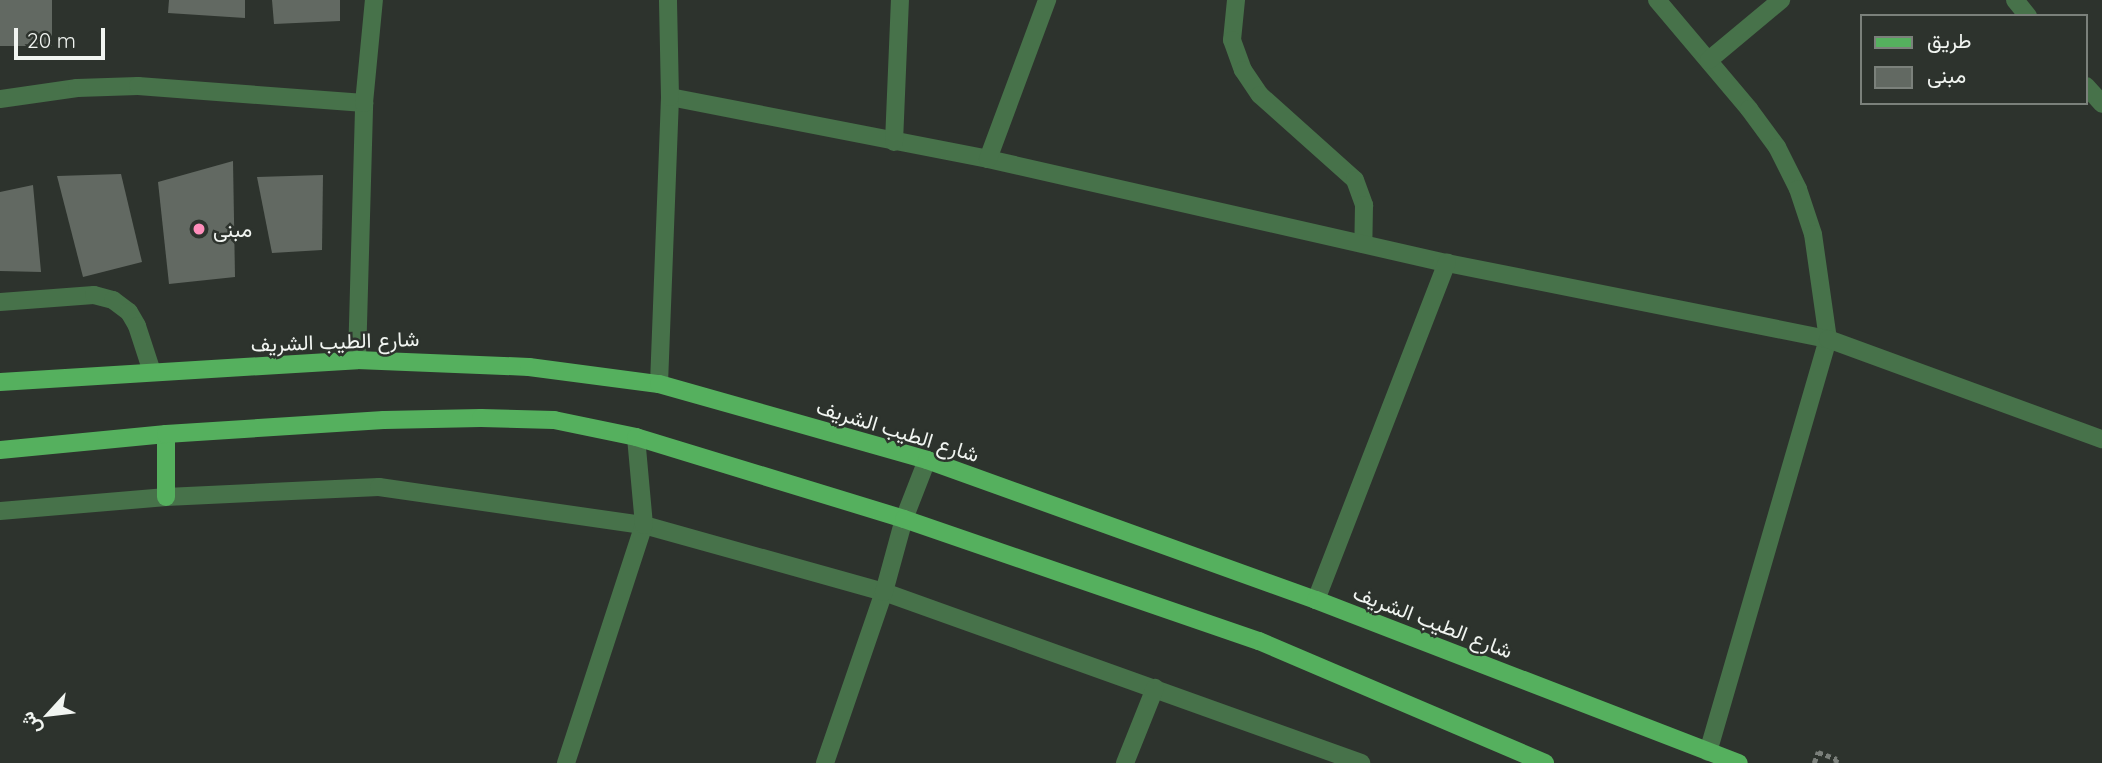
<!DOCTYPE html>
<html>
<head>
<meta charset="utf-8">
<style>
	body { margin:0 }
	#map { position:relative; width:2102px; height:763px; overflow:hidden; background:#2d332d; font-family:Quicksand,Vazirmatn,sans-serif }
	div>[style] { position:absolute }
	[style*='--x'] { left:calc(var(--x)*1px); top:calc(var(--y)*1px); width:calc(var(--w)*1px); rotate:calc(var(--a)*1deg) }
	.building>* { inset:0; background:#626962; transform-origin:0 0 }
	.path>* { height:4.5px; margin-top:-2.25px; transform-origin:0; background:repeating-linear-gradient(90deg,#7a7f7a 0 5px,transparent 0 8.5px) }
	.minor>* { height:18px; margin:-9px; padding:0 9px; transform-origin:9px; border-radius:9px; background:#47724a }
	.major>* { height:18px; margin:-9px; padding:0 9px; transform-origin:9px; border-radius:9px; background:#55b05e }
	.dots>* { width:19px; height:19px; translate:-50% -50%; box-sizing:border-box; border:4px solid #2d332d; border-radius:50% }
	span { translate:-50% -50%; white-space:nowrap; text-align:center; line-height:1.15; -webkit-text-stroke:5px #2d332d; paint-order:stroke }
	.poi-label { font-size:21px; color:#f1f5f1 }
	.left { translate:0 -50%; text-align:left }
	.street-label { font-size:21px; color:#f1f5f1 }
	.legend { position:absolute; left:1860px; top:14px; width:228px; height:91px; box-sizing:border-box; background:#2d332d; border:2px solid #7b817b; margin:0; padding:9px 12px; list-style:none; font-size:21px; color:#f1f5f1 }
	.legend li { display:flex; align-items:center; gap:14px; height:35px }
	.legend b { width:35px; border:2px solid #7b817b }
	.north { position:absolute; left:14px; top:679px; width:70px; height:70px; -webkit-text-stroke:5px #2d332d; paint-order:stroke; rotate:243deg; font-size:19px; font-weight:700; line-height:28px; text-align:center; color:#f1f5f1 }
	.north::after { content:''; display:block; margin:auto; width:24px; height:32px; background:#f1f5f1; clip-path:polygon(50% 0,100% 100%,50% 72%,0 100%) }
	.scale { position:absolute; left:14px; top:28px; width:91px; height:32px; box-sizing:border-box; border:4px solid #f1f5f1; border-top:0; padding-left:9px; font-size:21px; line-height:24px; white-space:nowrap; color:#f1f5f1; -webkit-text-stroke:5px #2d332d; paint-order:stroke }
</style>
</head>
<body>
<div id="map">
	<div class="building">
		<i style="left:0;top:0;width:52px;height:46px"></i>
		<i style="clip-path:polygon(169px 0,245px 0,245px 18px,168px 13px)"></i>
		<i style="clip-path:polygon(272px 0,340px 0,340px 21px,274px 24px)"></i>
		<i style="clip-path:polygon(233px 161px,235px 277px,169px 284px,158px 182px)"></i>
		<i style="clip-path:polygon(121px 174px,142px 262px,83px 277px,57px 176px)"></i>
		<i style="clip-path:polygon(323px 175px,322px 250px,272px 253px,257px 177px)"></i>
		<i style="clip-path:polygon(33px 185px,41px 272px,0 271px,0 192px)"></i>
	</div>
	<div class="path">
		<i style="--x:1814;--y:763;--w:12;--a:-70"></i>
		<i style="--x:1818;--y:752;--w:20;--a:20"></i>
		<i style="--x:1837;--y:759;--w:4;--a:104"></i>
	</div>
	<div class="minor">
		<i style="--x:1236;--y:0;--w:40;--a:95.7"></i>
		<i style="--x:1232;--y:40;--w:32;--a:70"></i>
		<i style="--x:1243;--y:70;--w:30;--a:56"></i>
		<i style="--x:1260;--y:95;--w:127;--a:41.8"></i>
		<i style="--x:1355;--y:180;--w:27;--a:70"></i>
		<i style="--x:1364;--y:205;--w:39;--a:91"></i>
		<i style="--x:1657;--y:0;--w:143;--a:49.8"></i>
		<i style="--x:1749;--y:109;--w:47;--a:53.6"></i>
		<i style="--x:1777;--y:147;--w:47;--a:63.4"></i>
		<i style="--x:1798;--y:189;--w:47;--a:71.6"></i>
		<i style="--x:1813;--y:234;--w:106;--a:81.9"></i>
		<i style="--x:1828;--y:339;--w:430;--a:106.2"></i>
		<i style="--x:2015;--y:0;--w:21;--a:51"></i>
		<i style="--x:1709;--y:60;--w:94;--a:-39.8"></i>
		<i style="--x:2086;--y:86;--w:24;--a:48"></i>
		<i style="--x:670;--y:97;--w:324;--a:11"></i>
		<i style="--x:988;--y:159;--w:471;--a:12.8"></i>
		<i style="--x:1447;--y:263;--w:389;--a:11.3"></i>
		<i style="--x:1828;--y:339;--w:292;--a:20.1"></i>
		<i style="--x:0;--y:99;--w:78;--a:-8.1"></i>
		<i style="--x:77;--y:88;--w:61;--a:-1.9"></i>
		<i style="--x:138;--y:86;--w:227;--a:4.3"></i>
		<i style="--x:894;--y:142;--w:142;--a:-87.6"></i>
		<i style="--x:988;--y:159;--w:170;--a:-69.6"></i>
		<i style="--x:0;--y:302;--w:94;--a:-4.3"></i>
		<i style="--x:94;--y:295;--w:20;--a:15"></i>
		<i style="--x:113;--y:300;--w:20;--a:37"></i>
		<i style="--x:129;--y:312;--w:16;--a:60"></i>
		<i style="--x:137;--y:326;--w:48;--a:71.9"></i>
		<i style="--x:357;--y:360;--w:257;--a:-88.4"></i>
		<i style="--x:364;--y:103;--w:103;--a:-84.5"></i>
		<i style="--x:659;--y:384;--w:287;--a:-87.8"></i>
		<i style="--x:670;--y:97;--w:97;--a:-91.2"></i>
		<i style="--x:0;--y:511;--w:167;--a:-4.8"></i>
		<i style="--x:166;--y:497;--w:213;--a:-2.7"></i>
		<i style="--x:379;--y:487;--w:268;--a:8.2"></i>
		<i style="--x:644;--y:525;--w:249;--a:15.6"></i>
		<i style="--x:884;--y:592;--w:507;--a:19.72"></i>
		<i style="--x:1316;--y:600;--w:362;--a:-68.8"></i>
		<i style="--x:566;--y:763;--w:250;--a:-71.9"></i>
		<i style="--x:644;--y:525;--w:88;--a:-95.2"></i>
		<i style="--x:825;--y:763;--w:181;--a:-71"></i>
		<i style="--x:884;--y:592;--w:76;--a:-74.7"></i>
		<i style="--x:904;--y:519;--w:63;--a:-68.7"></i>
		<i style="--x:1125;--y:763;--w:81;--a:-68.2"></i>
	</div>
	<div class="major">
		<i style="--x:0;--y:382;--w:358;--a:-3.5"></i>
		<i style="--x:357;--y:360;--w:172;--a:2.3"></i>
		<i style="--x:529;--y:367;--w:131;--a:7.5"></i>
		<i style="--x:659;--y:384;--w:279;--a:15.8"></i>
		<i style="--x:927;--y:460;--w:413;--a:19.8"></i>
		<i style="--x:1316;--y:600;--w:453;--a:21.1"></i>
		<i style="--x:166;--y:434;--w:63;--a:90"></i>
		<i style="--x:0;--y:450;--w:167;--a:-5.5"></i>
		<i style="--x:166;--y:434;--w:218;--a:-3.7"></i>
		<i style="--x:384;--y:420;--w:97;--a:-1.2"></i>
		<i style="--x:481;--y:418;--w:73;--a:1.6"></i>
		<i style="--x:554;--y:420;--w:84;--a:11.7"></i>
		<i style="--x:636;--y:437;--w:280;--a:17"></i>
		<i style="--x:904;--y:519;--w:375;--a:19"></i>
		<i style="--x:1259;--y:641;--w:311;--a:23.1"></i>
	</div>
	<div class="dots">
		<i style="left:199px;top:229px;background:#ff8ebb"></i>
	</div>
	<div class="poi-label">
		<span class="left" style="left:213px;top:229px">مبنى</span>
	</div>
	<div class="street-label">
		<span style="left:335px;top:341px;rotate:-2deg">شارع الطيب الشريف</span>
		<span style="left:898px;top:430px;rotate:17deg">شارع الطيب الشريف</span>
		<span style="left:1433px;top:621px;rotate:21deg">شارع الطيب الشريف</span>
	</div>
	<ul class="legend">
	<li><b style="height:9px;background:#55b05e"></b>طريق</li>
	<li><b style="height:19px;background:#626962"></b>مبنى</li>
	</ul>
	<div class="north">ش</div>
	<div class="scale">20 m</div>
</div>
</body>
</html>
